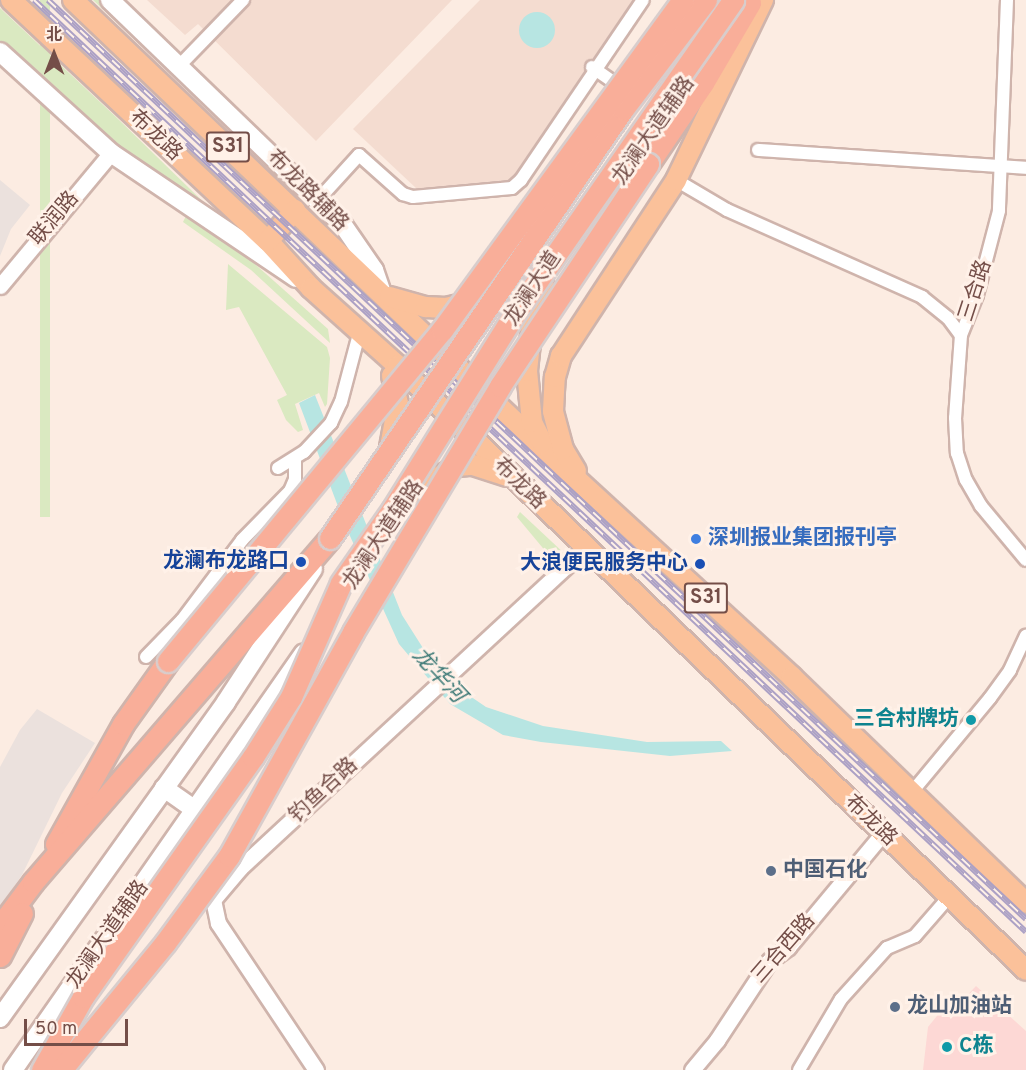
<!DOCTYPE html>
<html>
<head>
<meta charset="utf-8">
<style>
	body { margin:0 }
	#map { position:relative; width:1026px; height:1070px; overflow:hidden; background:#fcece2; font-family:Overpass,"Noto Sans SC",sans-serif }
	div>[style] { position:absolute }
	[style*='--x'] { left:calc(var(--x)*1px); top:calc(var(--y)*1px); width:calc(var(--w)*1px); rotate:calc(var(--a)*1deg) }
	.residential>* { inset:0; background:#f4dcd0 }
	.commercial>* { inset:0; background:#fdd8d5 }
	.industrial>* { inset:0; background:#ebe1dd }
	.green>* { inset:0; background:#dae9c1; transform-origin:0 0 }
	.water>* { inset:0; background:#b7e5e2 }
	.round { border-radius:50% }
	.roads { filter:drop-shadow(2px 0 #cfb4ac) drop-shadow(-2px 0 #cfb4ac) drop-shadow(0 2px #cfb4ac) drop-shadow(0 -2px #cfb4ac) }
	.minor>* { height:12px; margin:-6px; padding:0 6px; transform-origin:6px; border-radius:6px; background:#fff }
	.tertiary>* { height:15px; margin:-7.5px; padding:0 7.5px; transform-origin:7.5px; border-radius:7.5px; background:#fff }
	.secondary>* { height:18px; margin:-9px; padding:0 9px; transform-origin:9px; border-radius:9px; background:#fff }
	.primary>* { height:20px; margin:-10px; padding:0 10px; transform-origin:10px; border-radius:10px; background:#fbc19a }
	.trunk>* { height:21px; margin:-10.5px; padding:0 10.5px; transform-origin:10.5px; border-radius:10.5px; background:#f9ae99 }
	.rail>* { height:6px; margin-top:-3px; transform-origin:0; background:repeating-linear-gradient(90deg,#fff1e8 0 11px,#aca1c5 0 22px); box-sizing:border-box; border-block:2px solid #aca1c5 }
	.bridges { filter:drop-shadow(2px 0 #d8cdcc) drop-shadow(-2px 0 #d8cdcc) drop-shadow(0 2px #d8cdcc) drop-shadow(0 -2px #d8cdcc) }
	.trunk-bridge>* { height:21px; margin:-10.5px; padding:0 10.5px; transform-origin:10.5px; border-radius:10.5px; background:#f9ae99 }
	.dots>* { width:16px; height:16px; translate:-50% -50%; box-sizing:border-box; border:3px solid #fff1e8; border-radius:50% }
	span { translate:-50% -50%; white-space:nowrap; text-align:center; line-height:1.15; -webkit-text-stroke:6px #fff1e8; paint-order:stroke }
	.shield-label span { padding:2px 4px; background:#fff1e8; border:2px solid; border-radius:4px; -webkit-text-stroke-width:0 }
	.shield-label { font-size:20px; color:#744e48; font-weight:700 }
	.street-label { font-size:21px; color:#744e48 }
	.shop-label { font-size:21px; color:#366cbe; font-weight:700 }
	.left { translate:0 -50%; text-align:left }
	.transit-label { font-size:21px; color:#164399; font-weight:700 }
	.right { translate:-100% -50%; text-align:right }
	.culture-label { font-size:21px; color:#0d838f; font-weight:700 }
	.service-label { font-size:21px; color:#4e5e75; font-weight:700 }
	.water-label { font-size:22px; color:#3c7976; font-style:italic }
	.north { position:absolute; left:24px; top:24px; width:60px; height:60px; -webkit-text-stroke:4px #fff1e8; paint-order:stroke; rotate:0deg; font-size:16px; font-weight:700; line-height:24px; text-align:center; color:#744e48 }
	.north::after { content:''; display:block; margin:auto; width:21px; height:27px; background:#744e48; clip-path:polygon(50% 0,100% 100%,50% 72%,0 100%) }
	.scale { position:absolute; left:24px; top:1019px; width:104px; height:27px; box-sizing:border-box; border:3px solid #744e48; border-top:0; padding-left:8px; font-size:18px; line-height:21px; white-space:nowrap; color:#744e48; -webkit-text-stroke:4px #fff1e8; paint-order:stroke }
</style>
</head>
<body>
<div id="map">
	<div class="residential">
		<i style="clip-path:polygon(147px 0,452px 0,316px 141px,198px 24px,185px 35px)"></i>
		<i style="clip-path:polygon(480px 0,634px 0,516px 181px,417px 189px,353px 129px)"></i>
	</div>
	<div class="commercial">
		<i style="clip-path:polygon(976px 986px,1026px 1031px,1026px 1070px,923px 1070px,928px 1027px,949px 1001px,960px 1003px)"></i>
	</div>
	<div class="industrial">
		<i style="clip-path:polygon(0 180px,30px 205px,11px 229px,0 256px)"></i>
		<i style="clip-path:polygon(37px 709px,95px 743px,62px 793px,22px 875px,0 907px,0 767px,20px 730px)"></i>
	</div>
	<div class="green">
		<i style="left:40px;top:0;width:10px;height:517px"></i>
		<i style="clip-path:polygon(93px 0,100px 0,349px 242px,308px 203px)"></i>
		<i style="clip-path:polygon(0 8px,116px 117px,225px 223px,91px 125px,21px 62px,0 42px)"></i>
		<i style="clip-path:polygon(187px 214px,248px 258px,328px 329px,330px 343px,251px 270px,183px 222px)"></i>
		<i style="clip-path:polygon(228px 264px,327px 347px,330px 358px,327px 404px,325px 407px,319px 393px,295px 404px,303px 430px,298px 432px,286px 420px,277px 400px,287px 395px,239px 307px,226px 310px)"></i>
		<i style="clip-path:polygon(520px 512px,566px 555px,557px 565px,517px 517px)"></i>
	</div>
	<div class="water">
		<i class="round" style="left:519px;top:12px;width:36px;height:36px"></i>
		<i style="clip-path:polygon(315px 395px,402px 615px,428px 656px,464px 692px,486px 707px,543px 726px,647px 742px,721px 741px,732px 751px,670px 756px,541px 742px,503px 735px,450px 704px,399px 644px,345px 525px,299px 403px)"></i>
	</div>
	<div class="roads">
		<div class="minor">
			<i style="--x:1007;--y:0;--w:211;--a:92.2"></i>
			<i style="--x:999;--y:211;--w:87;--a:104.7"></i>
			<i style="--x:977;--y:295;--w:43;--a:111.8"></i>
			<i style="--x:961;--y:335;--w:83;--a:94.1"></i>
			<i style="--x:955;--y:418;--w:35;--a:87"></i>
			<i style="--x:957;--y:453;--w:28;--a:72"></i>
			<i style="--x:966;--y:480;--w:30;--a:60"></i>
			<i style="--x:981;--y:506;--w:70;--a:50.2"></i>
			<i style="--x:179;--y:66;--w:92;--a:-45.9"></i>
			<i style="--x:592;--y:67;--w:39;--a:35"></i>
			<i style="--x:758;--y:150;--w:269;--a:3.8"></i>
			<i style="--x:676;--y:180;--w:59;--a:30.5"></i>
			<i style="--x:727;--y:210;--w:214;--a:24"></i>
			<i style="--x:922;--y:297;--w:33;--a:39"></i>
			<i style="--x:948;--y:318;--w:21;--a:53"></i>
			<i style="--x:318;--y:200;--w:61;--a:-47.7"></i>
			<i style="--x:359;--y:155;--w:59;--a:41.6"></i>
			<i style="--x:403;--y:194;--w:10;--a:17"></i>
			<i style="--x:413;--y:197;--w:99;--a:-5.2"></i>
			<i style="--x:512;--y:188;--w:12;--a:-42"></i>
			<i style="--x:521;--y:180;--w:217;--a:-55.9"></i>
			<i style="--x:278;--y:468;--w:31;--a:-32"></i>
			<i style="--x:304;--y:452;--w:40;--a:-47"></i>
			<i style="--x:331;--y:423;--w:23;--a:-65"></i>
			<i style="--x:341;--y:402;--w:74;--a:-75.2"></i>
			<i style="--x:146;--y:657;--w:52;--a:-45.8"></i>
			<i style="--x:182;--y:620;--w:100;--a:-53.1"></i>
			<i style="--x:242;--y:540;--w:69;--a:-45.6"></i>
			<i style="--x:290;--y:491;--w:13;--a:-67"></i>
			<i style="--x:295;--y:479;--w:19;--a:-90"></i>
			<i style="--x:912;--y:792;--w:122;--a:-50.3"></i>
			<i style="--x:990;--y:698;--w:34;--a:-54"></i>
			<i style="--x:1010;--y:670;--w:38;--a:-65"></i>
			<i style="--x:799;--y:1070;--w:82;--a:-59.4"></i>
			<i style="--x:841;--y:999;--w:69;--a:-48"></i>
			<i style="--x:887;--y:948;--w:30;--a:-23"></i>
			<i style="--x:915;--y:936;--w:52;--a:-48.9"></i>
		</div>
		<div class="tertiary">
			<i style="--x:0;--y:286;--w:173;--a:-50.2"></i>
			<i style="--x:316;--y:1070;--w:177;--a:-123.7"></i>
			<i style="--x:218;--y:923;--w:24;--a:-102"></i>
			<i style="--x:213;--y:900;--w:42;--a:-49.8"></i>
			<i style="--x:240;--y:868;--w:471;--a:-42.8"></i>
			<i style="--x:692;--y:1070;--w:39;--a:-50"></i>
			<i style="--x:717;--y:1040;--w:95;--a:-56.6"></i>
			<i style="--x:769;--y:961;--w:24;--a:-36"></i>
			<i style="--x:788;--y:947;--w:148;--a:-50.2"></i>
		</div>
		<div class="secondary">
			<i style="--x:110;--y:0;--w:324;--a:44"></i>
			<i style="--x:343;--y:225;--w:55;--a:55.4"></i>
			<i style="--x:374;--y:270;--w:24;--a:71"></i>
			<i style="--x:0;--y:52;--w:150;--a:42.3"></i>
			<i style="--x:111;--y:153;--w:223;--a:34"></i>
			<i style="--x:164;--y:788;--w:38;--a:35"></i>
			<i style="--x:0;--y:1018;--w:388;--a:-54.4"></i>
			<i style="--x:226;--y:702;--w:159;--a:-56.8"></i>
			<i style="--x:13;--y:1070;--w:508;--a:-55.09"></i>
		</div>
		<div class="primary">
			<i style="--x:11;--y:0;--w:352;--a:43.2"></i>
			<i style="--x:268;--y:241;--w:64;--a:47.5"></i>
			<i style="--x:311;--y:288;--w:117;--a:41.9"></i>
			<i style="--x:398;--y:366;--w:871;--a:43.88"></i>
			<i style="--x:73;--y:0;--w:659;--a:43.65"></i>
			<i style="--x:550;--y:455;--w:328;--a:42.5"></i>
			<i style="--x:792;--y:677;--w:325;--a:44"></i>
			<i style="--x:684;--y:89;--w:64;--a:-53.3"></i>
			<i style="--x:268;--y:241;--w:41;--a:-48.9"></i>
			<i style="--x:390;--y:297;--w:37;--a:16"></i>
			<i style="--x:426;--y:307;--w:20;--a:3"></i>
			<i style="--x:446;--y:308;--w:43;--a:-13.4"></i>
			<i style="--x:488;--y:298;--w:16;--a:-38"></i>
			<i style="--x:542;--y:442;--w:22;--a:-117"></i>
			<i style="--x:532;--y:422;--w:51;--a:-95.6"></i>
			<i style="--x:527;--y:371;--w:55;--a:-83.8"></i>
			<i style="--x:533;--y:316;--w:32;--a:-70"></i>
			<i style="--x:390;--y:447;--w:44;--a:-79.5"></i>
			<i style="--x:398;--y:404;--w:29;--a:-102"></i>
			<i style="--x:576;--y:471;--w:26;--a:-121"></i>
			<i style="--x:563;--y:449;--w:39;--a:-105"></i>
			<i style="--x:553;--y:411;--w:34;--a:-87"></i>
			<i style="--x:555;--y:377;--w:22;--a:-74"></i>
			<i style="--x:561;--y:356;--w:210;--a:-56.8"></i>
			<i style="--x:676;--y:180;--w:200;--a:-64.2"></i>
			<i style="--x:413;--y:493;--w:52;--a:-31.5"></i>
			<i style="--x:457;--y:466;--w:16;--a:-4"></i>
			<i style="--x:473;--y:465;--w:35;--a:18"></i>
		</div>
		<div class="trunk">
			<i style="--x:648;--y:164;--w:98;--a:-55.8"></i>
			<i style="--x:703;--y:83;--w:93;--a:-59.6"></i>
			<i style="--x:56;--y:844;--w:137;--a:-60.8"></i>
			<i style="--x:123;--y:724;--w:77;--a:-54.5"></i>
			<i style="--x:0;--y:926;--w:55;--a:-53.1"></i>
			<i style="--x:33;--y:882;--w:454;--a:-49.2"></i>
			<i style="--x:0;--y:956;--w:48;--a:-62.9"></i>
		</div>
	</div>
	<div class="rail">
		<i style="--x:34;--y:0;--w:1361;--a:43.21"></i>
		<i style="--x:48;--y:0;--w:1342;--a:43.22"></i>
	</div>
	<div class="bridges">
		<div class="trunk-bridge">
			<i style="--x:330;--y:538;--w:520;--a:-55.67"></i>
			<i style="--x:623;--y:109;--w:137;--a:-52.7"></i>
			<i style="--x:168;--y:661;--w:430;--a:-50.4"></i>
			<i style="--x:442;--y:330;--w:409;--a:-53.9"></i>
			<i style="--x:42;--y:1070;--w:84;--a:-60.7"></i>
			<i style="--x:83;--y:997;--w:294;--a:-54.7"></i>
			<i style="--x:253;--y:757;--w:71;--a:-57.7"></i>
			<i style="--x:291;--y:697;--w:124;--a:-66.3"></i>
			<i style="--x:341;--y:583;--w:89;--a:-55.1"></i>
			<i style="--x:392;--y:510;--w:236;--a:-58"></i>
			<i style="--x:517;--y:310;--w:378;--a:-55.1"></i>
			<i style="--x:61;--y:1070;--w:164;--a:-50.7"></i>
			<i style="--x:165;--y:943;--w:108;--a:-53.7"></i>
			<i style="--x:229;--y:856;--w:256;--a:-61"></i>
			<i style="--x:353;--y:632;--w:287;--a:-59.1"></i>
			<i style="--x:500;--y:386;--w:267;--a:-56.3"></i>
		</div>
	</div>
	<div class="dots">
		<i style="left:696px;top:539px;background:#3f7fe0"></i>
		<i style="left:301px;top:562px;background:#1a4fb4"></i>
		<i style="left:700px;top:564px;background:#1a4fb4"></i>
		<i style="left:971px;top:720px;background:#0f9aa8"></i>
		<i style="left:771px;top:871px;background:#5c6f8a"></i>
		<i style="left:895px;top:1007px;background:#5c6f8a"></i>
		<i style="left:947px;top:1047px;background:#0f9aa8"></i>
	</div>
	<div class="shield-label">
		<span style="left:228px;top:147px">S31</span>
		<span style="left:706px;top:598px">S31</span>
	</div>
	<div class="street-label">
		<span style="left:654px;top:131px;rotate:-55deg">龙澜大道辅路</span>
		<span style="left:155px;top:136px;rotate:43deg">布龙路</span>
		<span style="left:307px;top:191px;rotate:45deg">布龙路辅路</span>
		<span style="left:55px;top:219px;rotate:-50deg">联润路</span>
		<span style="left:533px;top:289px;rotate:-56deg">龙澜大道</span>
		<span style="left:976px;top:291px;rotate:-72deg">三合路</span>
		<span style="left:519px;top:484px;rotate:44deg">布龙路</span>
		<span style="left:384px;top:535px;rotate:-56deg">龙澜大道辅路</span>
		<span style="left:324px;top:791px;rotate:-43deg">钓鱼合路</span>
		<span style="left:870px;top:821px;rotate:44deg">布龙路</span>
		<span style="left:108px;top:935px;rotate:-55deg">龙澜大道辅路</span>
		<span style="left:784px;top:949px;rotate:-49deg">三合西路</span>
	</div>
	<div class="shop-label">
		<span class="left" style="left:708px;top:539px">深圳报业集团报刊亭</span>
	</div>
	<div class="transit-label">
		<span class="right" style="left:289px;top:562px">龙澜布龙路口</span>
		<span class="right" style="left:688px;top:564px">大浪便民服务中心</span>
	</div>
	<div class="culture-label">
		<span class="right" style="left:959px;top:720px">三合村牌坊</span>
		<span class="left" style="left:959px;top:1047px">C栋</span>
	</div>
	<div class="service-label">
		<span class="left" style="left:783px;top:871px">中国石化</span>
		<span class="left" style="left:907px;top:1007px">龙山加油站</span>
	</div>
	<div class="water-label">
		<span style="left:438px;top:676px;rotate:47deg">龙华河</span>
	</div>
	<div class="north">北</div>
	<div class="scale">50 m</div>
</div>
</body>
</html>
